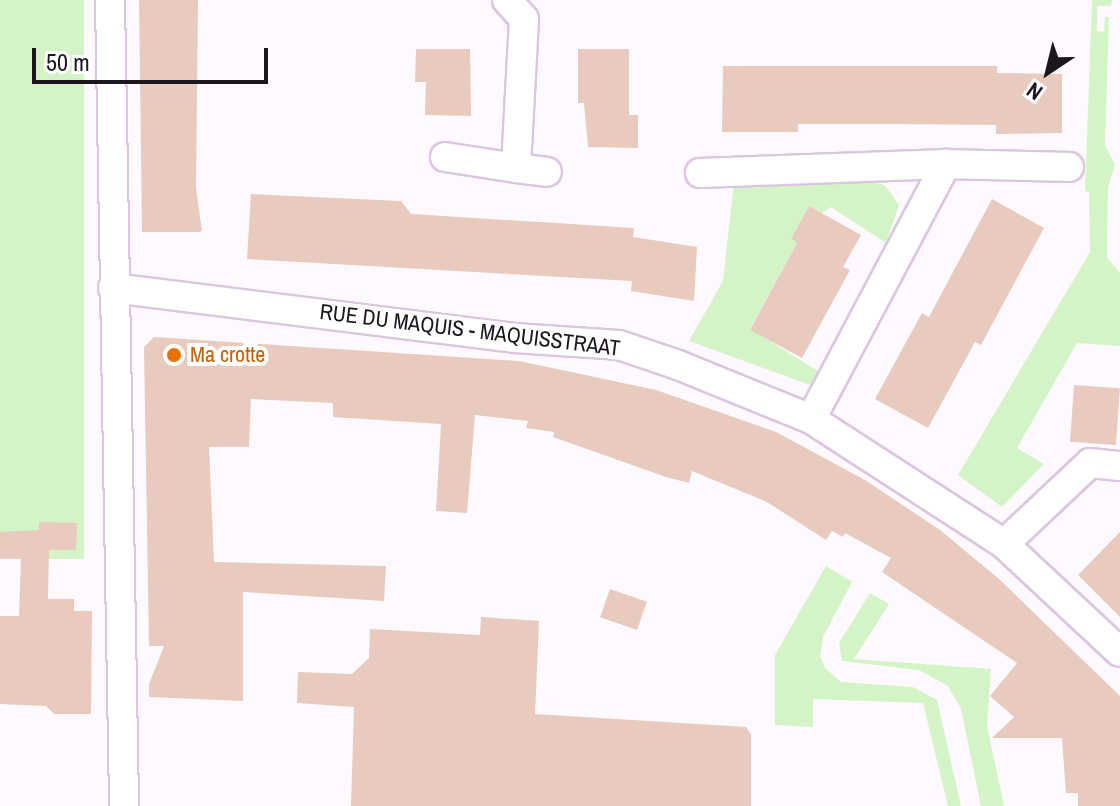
<!DOCTYPE html>
<html>
<head>
<meta charset="utf-8">
<style>
	body { margin:0 }
	#map { position:relative; width:1120px; height:806px; overflow:hidden; background:#fdf9fe; font-family:"Archivo Narrow",sans-serif }
	div>[style] { position:absolute }
	[style*='--x'] { left:calc(var(--x)*1px); top:calc(var(--y)*1px); width:calc(var(--w)*1px); rotate:calc(var(--a)*1deg) }
	.green>* { inset:0; background:#d4f3c7; transform-origin:0 0 }
	.building>* { inset:0; background:#e8cabe; transform-origin:0 0 }
	.roads { filter:drop-shadow(2px 0 #dac7df) drop-shadow(-2px 0 #dac7df) drop-shadow(0 2px #dac7df) drop-shadow(0 -2px #dac7df) }
	.minor>* { height:28px; margin:-14px; padding:0 14px; transform-origin:14px; border-radius:14px; background:#fff }
	.dots>* { width:22px; height:22px; translate:-50% -50%; box-sizing:border-box; border:4px solid #fff; border-radius:50% }
	span { translate:-50% -50%; white-space:nowrap; text-align:center; line-height:1.15; -webkit-text-stroke:8px #fff; paint-order:stroke }
	.street-label { font-size:22px; color:#1c161e }
	.food-label { font-size:22px; color:#c56008 }
	.left { translate:0 -50%; text-align:left }
	.north { position:absolute; left:1008px; top:32px; width:80px; height:80px; -webkit-text-stroke:6px #fff; paint-order:stroke; rotate:215deg; font-size:22px; font-weight:700; line-height:32px; text-align:center; color:#1c161e }
	.north::after { content:''; display:block; margin:auto; width:28px; height:36px; background:#1c161e; clip-path:polygon(50% 0,100% 100%,50% 72%,0 100%) }
	.scale { position:absolute; left:32px; top:48px; width:236px; height:36px; box-sizing:border-box; border:4px solid #1c161e; border-top:0; padding-left:10px; font-size:24px; line-height:28px; white-space:nowrap; color:#1c161e; -webkit-text-stroke:6px #fff; paint-order:stroke }
</style>
</head>
<body>
<div id="map">
	<div class="green">
		<i style="left:0;top:0;width:84px;height:559px"></i>
		<i style="clip-path:polygon(1092px 0,1112px 0,1111px 6px,1097px 6px,1097px 31px,1104px 32px,1105px 17px,1109px 17px,1105px 145px,1115px 165px,1108px 187px,1107px 258px,1120px 273px,1120px 346px,1077px 343px,1017px 448px,1044px 464px,1002px 507px,958px 475px,1090px 252px,1089px 192px,1085px 191px)"></i>
		<i style="clip-path:polygon(734px 182px,871px 182px,885px 185px,899px 205px,886px 243px,831px 207px,822px 213px,809px 206px,791px 239px,797px 243px,750px 329px,818px 371px,810px 385px,689px 341px,723px 281px)"></i>
		<i style="clip-path:polygon(826px 566px,852px 582px,823px 637px,820px 656px,825px 668px,841px 682px,913px 687px,937px 700px,961px 806px,948px 806px,923px 703px,813px 699px,813px 727px,775px 725px,775px 655px)"></i>
		<i style="clip-path:polygon(870px 593px,889px 604px,854px 659px,991px 669px,987px 726px,1004px 806px,981px 806px,961px 709px,948px 686px,919px 670px,842px 661px,839px 643px)"></i>
	</div>
	<div class="building">
		<i style="clip-path:polygon(139px 0,198px 0,196px 188px,202px 231px,198px 232px,142px 232px)"></i>
		<i style="clip-path:polygon(416px 49px,470px 49px,471px 116px,425px 115px,426px 82px,415px 82px)"></i>
		<i style="clip-path:polygon(578px 49px,629px 49px,629px 115px,638px 115px,638px 148px,588px 147px,584px 103px,578px 103px)"></i>
		<i style="clip-path:polygon(723px 66px,997px 66px,997px 73px,1062px 74px,1062px 133px,996px 134px,996px 125px,895px 124px,798px 124px,798px 132px,722px 132px)"></i>
		<i style="clip-path:polygon(251px 194px,401px 201px,411px 214px,634px 228px,633px 237px,697px 247px,694px 301px,631px 291px,632px 281px,247px 259px)"></i>
		<i style="clip-path:polygon(992px 199px,1044px 228px,981px 345px,975px 342px,928px 428px,875px 399px,922px 313px,929px 317px)"></i>
		<i style="clip-path:polygon(809px 206px,861px 235px,843px 267px,850px 270px,802px 358px,750px 330px,797px 243px,791px 239px)"></i>
		<i style="clip-path:polygon(154px 337px,519px 361px,656px 390px,776px 432px,865px 480px,940px 530px,999px 579px,1120px 696px,1120px 806px,1078px 806px,1078px 793px,1066px 793px,1062px 738px,992px 738px,1014px 717px,990px 696px,1017px 663px,882px 572px,891px 558px,845px 533px,843px 537px,832px 531px,826px 540px,767px 502px,692px 471px,689px 483px,666px 477px,553px 437px,554px 432px,526px 428px,528px 421px,475px 415px,467px 513px,436px 511px,441px 424px,333px 417px,333px 403px,251px 399px,249px 447px,209px 447px,214px 562px,386px 566px,384px 601px,243px 592px,243px 701px,149px 697px,149px 684px,164px 646px,149px 646px,144px 347px)"></i>
		<i style="left:1074px;top:385px;width:46px;height:57px;rotate:4deg"></i>
		<i style="clip-path:polygon(39px 522px,77px 523px,76px 550px,49px 550px,48px 599px,74px 599px,74px 611px,92px 611px,91px 714px,54px 714px,46px 706px,0 704px,0 616px,19px 616px,21px 559px,0 559px,0 532px,39px 530px)"></i>
		<i style="clip-path:polygon(1120px 532px,1120px 617px,1078px 575px)"></i>
		<i style="left:610px;top:589px;width:39px;height:30px;rotate:19deg"></i>
		<i style="clip-path:polygon(481px 617px,539px 621px,535px 714px,746px 727px,751px 734px,751px 806px,351px 806px,354px 707px,297px 703px,298px 672px,352px 674px,369px 658px,370px 629px,480px 635px)"></i>
	</div>
	<div class="roads">
		<div class="minor">
			<i style="--x:110;--y:0;--w:806;--a:89"></i>
			<i style="--x:507;--y:0;--w:25;--a:48"></i>
			<i style="--x:524;--y:19;--w:149;--a:93.1"></i>
			<i style="--x:516;--y:168;--w:31;--a:7"></i>
			<i style="--x:445;--y:157;--w:72;--a:8.8"></i>
			<i style="--x:700;--y:173;--w:246;--a:-2.1"></i>
			<i style="--x:113;--y:288;--w:404;--a:7.1"></i>
			<i style="--x:514;--y:338;--w:105;--a:3.8"></i>
			<i style="--x:619;--y:345;--w:62;--a:18.7"></i>
			<i style="--x:678;--y:365;--w:144;--a:22.1"></i>
			<i style="--x:811;--y:419;--w:230;--a:32.9"></i>
			<i style="--x:1004;--y:544;--w:158;--a:43"></i>
			<i style="--x:811;--y:419;--w:289;--a:-62.1"></i>
			<i style="--x:946;--y:164;--w:123;--a:1.4"></i>
			<i style="--x:1004;--y:544;--w:118;--a:-43.3"></i>
			<i style="--x:1090;--y:463;--w:30;--a:6"></i>
		</div>
	</div>
	<div class="dots">
		<i style="left:174px;top:355px;background:#e8710a"></i>
	</div>
	<div class="street-label">
		<span style="left:470px;top:330px;rotate:7deg">RUE DU MAQUIS - MAQUISSTRAAT</span>
	</div>
	<div class="food-label">
		<span class="left" style="left:190px;top:355px">Ma crotte</span>
	</div>
	<div class="north">N</div>
	<div class="scale">50 m</div>
</div>
</body>
</html>
